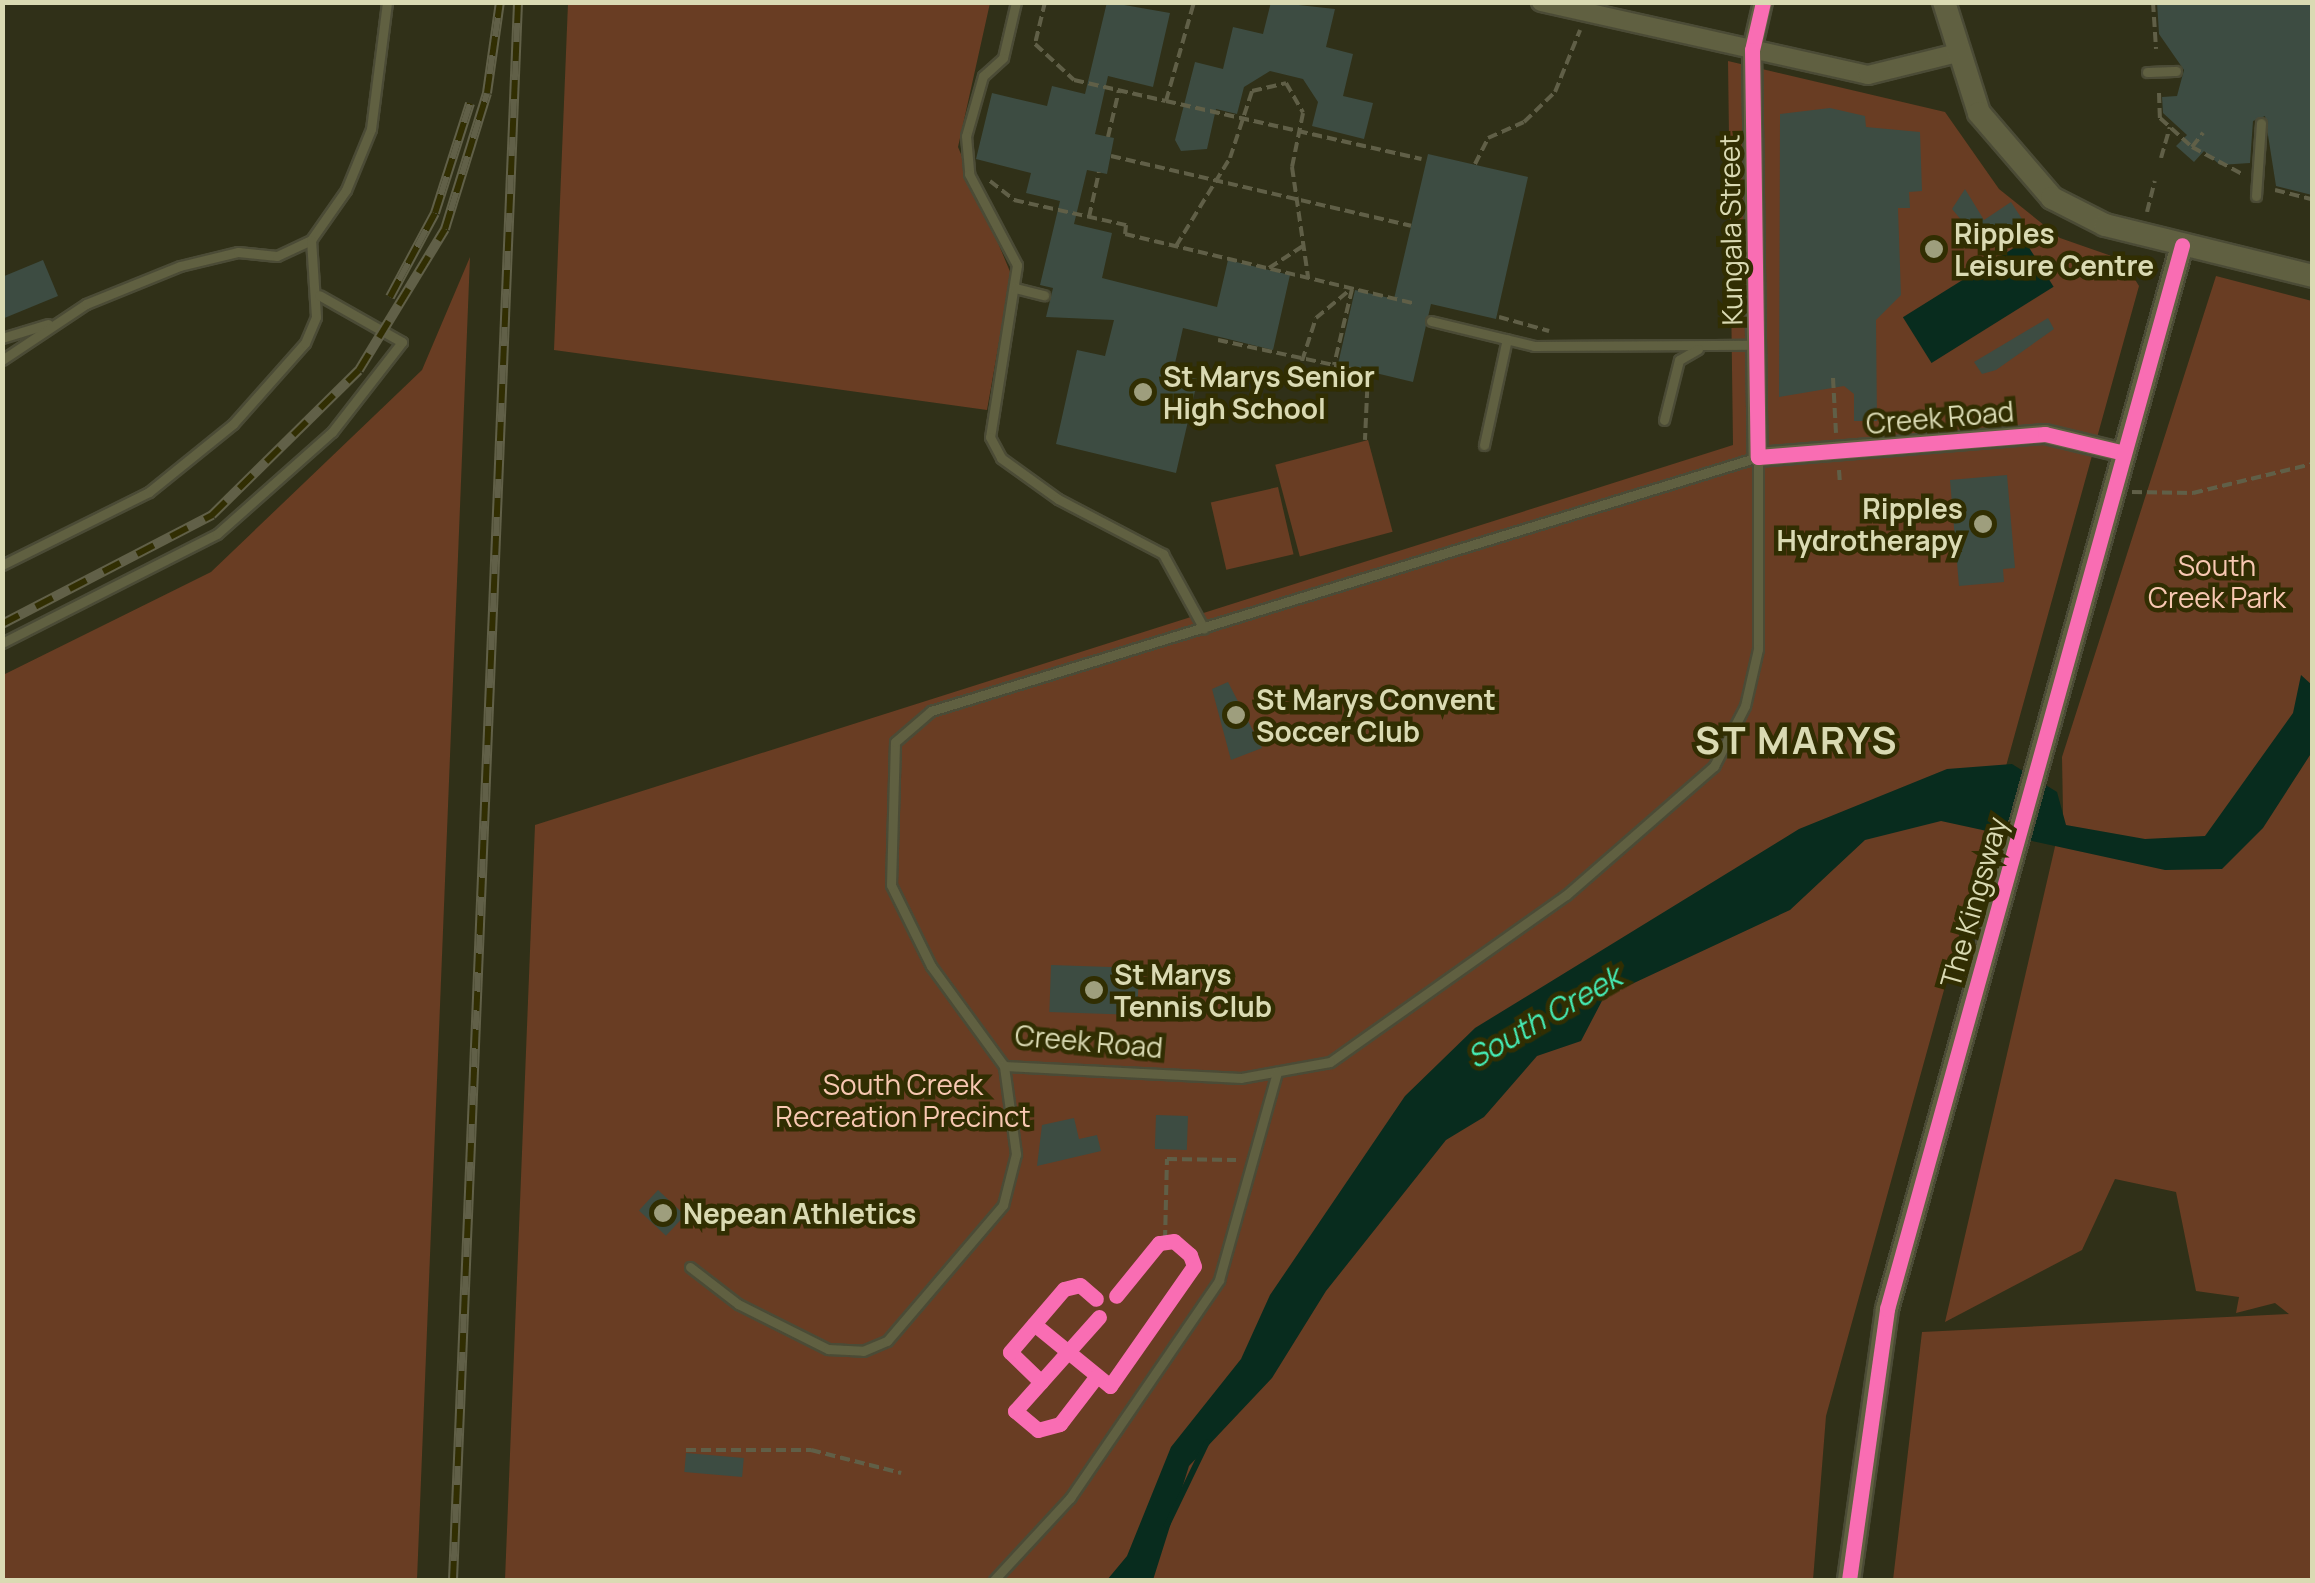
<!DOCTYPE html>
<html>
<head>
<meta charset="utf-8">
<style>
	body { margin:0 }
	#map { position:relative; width:2315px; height:1583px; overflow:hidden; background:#303018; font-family:Manrope,sans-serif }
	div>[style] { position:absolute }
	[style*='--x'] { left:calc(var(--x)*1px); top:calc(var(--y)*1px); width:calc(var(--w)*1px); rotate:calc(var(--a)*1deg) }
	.green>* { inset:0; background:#693d23; transform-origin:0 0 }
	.water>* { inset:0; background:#082c1e; transform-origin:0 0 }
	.stream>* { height:6px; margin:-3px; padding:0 3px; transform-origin:3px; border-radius:3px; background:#082c1e }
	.building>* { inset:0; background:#3d4c42; transform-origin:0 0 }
	.path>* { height:4px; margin-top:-2px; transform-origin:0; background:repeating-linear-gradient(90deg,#605f47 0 10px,transparent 0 15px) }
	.roads { filter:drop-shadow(2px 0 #4b4b36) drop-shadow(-2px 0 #4b4b36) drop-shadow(0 2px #4b4b36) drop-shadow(0 -2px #4b4b36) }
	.service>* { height:9px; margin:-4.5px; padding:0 4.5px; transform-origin:4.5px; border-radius:4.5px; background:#606041 }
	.minor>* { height:18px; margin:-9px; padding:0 9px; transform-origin:9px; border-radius:9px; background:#606041 }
	.tertiary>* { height:22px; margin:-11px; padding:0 11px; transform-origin:11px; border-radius:11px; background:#606041 }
	.rail>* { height:10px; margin-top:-5px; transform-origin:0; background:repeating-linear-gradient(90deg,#312e02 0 19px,#616048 0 38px); box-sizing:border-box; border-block:2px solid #616048 }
	.cycleway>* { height:15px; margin:-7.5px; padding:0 7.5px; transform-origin:7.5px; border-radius:7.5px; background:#f96db3 }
	.dots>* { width:28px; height:28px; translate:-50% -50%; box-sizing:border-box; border:5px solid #312e02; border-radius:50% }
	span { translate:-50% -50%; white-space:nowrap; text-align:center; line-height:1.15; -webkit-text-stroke:9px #312e02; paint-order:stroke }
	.street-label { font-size:28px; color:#dadab3 }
	.poi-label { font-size:28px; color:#dadab3; font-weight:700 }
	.left { translate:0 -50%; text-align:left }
	.right { translate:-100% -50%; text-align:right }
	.park-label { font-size:28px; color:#f8c8b2 }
	.water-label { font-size:30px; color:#45ecb6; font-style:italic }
	.district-label { font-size:38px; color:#dadab3; font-weight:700; letter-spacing:2.5px }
	.frame { position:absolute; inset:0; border:5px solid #dadab3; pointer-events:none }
</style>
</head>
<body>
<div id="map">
	<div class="green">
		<i style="clip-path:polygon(568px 3px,990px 3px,958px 147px,1011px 274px,987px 410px,554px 350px)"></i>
		<i style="clip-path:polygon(1728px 61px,1945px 112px,1999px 189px,2060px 238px,2123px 260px,2139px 286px,1826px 1416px,1813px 1580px,505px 1580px,535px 825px,1733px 445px)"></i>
		<i style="clip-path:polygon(470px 257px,417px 1580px,3px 1580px,3px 675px,211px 572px,422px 370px)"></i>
		<i style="clip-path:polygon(2216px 276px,2312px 301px,2312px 1580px,1893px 1580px,1922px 1332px,2289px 1314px,2275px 1303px,2236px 1313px,2239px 1297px,2196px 1291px,2176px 1192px,2115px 1179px,2082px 1250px,1945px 1322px,2063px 812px,2062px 757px)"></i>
		<i style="left:1368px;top:440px;width:95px;height:96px;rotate:75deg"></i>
		<i style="left:1278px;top:487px;width:69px;height:69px;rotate:77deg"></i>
	</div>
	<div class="water">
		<i style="left:2025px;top:241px;width:54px;height:144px;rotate:58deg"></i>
		<i style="clip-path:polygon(2301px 675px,2312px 685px,2312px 752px,2263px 828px,2222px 869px,2165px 870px,1941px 821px,1865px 840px,1790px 910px,1604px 997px,1581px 1041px,1537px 1056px,1484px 1117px,1446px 1140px,1326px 1291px,1272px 1378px,1189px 1466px,1153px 1580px,1107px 1580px,1127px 1556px,1171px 1447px,1241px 1359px,1270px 1295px,1405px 1096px,1475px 1028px,1799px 829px,1947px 769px,2012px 764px,2057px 792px,2066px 825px,2145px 839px,2205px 836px,2293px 713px)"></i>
	</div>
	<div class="stream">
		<i style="--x:1167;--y:1525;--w:92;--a:-64.3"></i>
	</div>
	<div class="building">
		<i style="clip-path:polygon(1107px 2px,1170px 13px,1153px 87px,1108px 76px,1095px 134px,1114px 138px,1107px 174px,1087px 170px,1074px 224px,1112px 233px,1102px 278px,1217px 307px,1228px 260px,1290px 275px,1273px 350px,1183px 328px,1173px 372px,1198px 378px,1176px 473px,1056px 444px,1077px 350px,1105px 356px,1114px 320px,1046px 317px,1053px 288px,1040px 285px,1060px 201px,1026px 193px,1031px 173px,976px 159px,992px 93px,1047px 106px,1052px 86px,1085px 94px)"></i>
		<i style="clip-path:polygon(1271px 2px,1335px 9px,1326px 47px,1353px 54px,1343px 96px,1373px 103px,1364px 139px,1312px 126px,1318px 102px,1303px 79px,1270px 71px,1244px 87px,1237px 114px,1216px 109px,1207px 149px,1181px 151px,1175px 140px,1195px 62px,1223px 69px,1233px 27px,1263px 34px)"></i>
		<i style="clip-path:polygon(2157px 2px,2312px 2px,2312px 195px,2276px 186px,2265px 116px,2253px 121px,2250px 163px,2220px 165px,2204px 151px,2194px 162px,2176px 146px,2187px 135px,2163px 113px,2162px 97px,2177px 96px,2184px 70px,2159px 34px)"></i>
		<i style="clip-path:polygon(1830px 108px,1865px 116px,1866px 127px,1920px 132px,1922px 191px,1909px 192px,1910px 208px,1898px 208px,1901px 295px,1876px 320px,1877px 421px,1854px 421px,1854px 394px,1844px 386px,1779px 397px,1780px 114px)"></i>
		<i style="clip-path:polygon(1428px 154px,1528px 177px,1496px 319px,1431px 304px,1413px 382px,1338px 364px,1355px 290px,1394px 299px)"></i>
		<i style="clip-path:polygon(1965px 189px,1984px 220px,2011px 202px,2024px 222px,1984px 247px,1952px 209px)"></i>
		<i style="clip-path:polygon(43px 260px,58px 296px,2px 319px,2px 277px)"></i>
		<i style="clip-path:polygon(2048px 318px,2054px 329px,1996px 370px,1982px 374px,1974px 362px)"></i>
		<i style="clip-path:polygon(2007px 475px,2015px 568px,2003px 569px,2004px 582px,1959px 586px,1950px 480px)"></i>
		<i style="clip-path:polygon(1228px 682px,1262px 748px,1231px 760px,1212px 689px)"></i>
		<i style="left:1051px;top:965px;width:88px;height:47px;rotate:2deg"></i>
		<i style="left:1156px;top:1115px;width:32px;height:34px;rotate:2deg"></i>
		<i style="clip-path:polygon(1074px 1118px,1079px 1139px,1097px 1135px,1101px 1151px,1037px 1166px,1042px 1125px)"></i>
		<i style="left:658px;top:1190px;width:37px;height:28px;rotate:43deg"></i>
		<i style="left:686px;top:1453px;width:58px;height:19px;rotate:5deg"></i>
	</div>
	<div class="path">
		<i style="--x:1045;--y:2;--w:43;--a:103.4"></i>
		<i style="--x:1035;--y:44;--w:53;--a:42.7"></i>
		<i style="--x:1074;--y:80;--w:94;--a:12.9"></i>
		<i style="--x:1166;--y:101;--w:103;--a:-74.2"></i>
		<i style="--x:2153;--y:2;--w:47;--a:86.3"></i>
		<i style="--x:2159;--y:93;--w:25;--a:88"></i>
		<i style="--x:2160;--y:118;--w:43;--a:42.2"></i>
		<i style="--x:2192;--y:147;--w:18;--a:-52"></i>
		<i style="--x:1166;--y:101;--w:262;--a:12.8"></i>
		<i style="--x:1108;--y:137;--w:48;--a:-76.8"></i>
		<i style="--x:2192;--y:147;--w:59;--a:28.3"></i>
		<i style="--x:1111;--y:156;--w:308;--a:13.1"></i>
		<i style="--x:2161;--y:158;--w:32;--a:-74"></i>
		<i style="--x:1475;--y:164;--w:29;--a:-63"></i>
		<i style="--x:1488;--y:138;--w:39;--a:-24"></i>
		<i style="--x:1524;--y:122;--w:43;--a:-44.1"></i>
		<i style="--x:1555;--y:92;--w:67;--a:-68"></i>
		<i style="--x:990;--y:181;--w:31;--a:38"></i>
		<i style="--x:1014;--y:200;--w:115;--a:12.6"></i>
		<i style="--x:1126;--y:225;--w:9;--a:96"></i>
		<i style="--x:1125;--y:234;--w:296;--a:13.5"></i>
		<i style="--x:2275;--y:190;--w:38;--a:14"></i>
		<i style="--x:2147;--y:212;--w:32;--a:-76"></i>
		<i style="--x:1089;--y:217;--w:46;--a:-77.5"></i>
		<i style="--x:1176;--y:246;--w:103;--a:-58.5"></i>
		<i style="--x:1230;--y:158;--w:71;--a:-71.8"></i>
		<i style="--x:1252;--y:91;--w:35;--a:-13"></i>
		<i style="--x:1286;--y:83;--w:34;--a:60"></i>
		<i style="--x:1303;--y:113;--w:55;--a:101.5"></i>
		<i style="--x:1292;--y:167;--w:111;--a:81.7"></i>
		<i style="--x:1269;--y:268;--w:40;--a:-32.9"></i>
		<i style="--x:1352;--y:289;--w:78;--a:103.3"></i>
		<i style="--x:1334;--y:365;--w:35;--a:13"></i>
		<i style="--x:1368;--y:373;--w:67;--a:92.6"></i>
		<i style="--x:1499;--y:317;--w:52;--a:15.6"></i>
		<i style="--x:1218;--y:340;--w:119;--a:12.2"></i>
		<i style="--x:1302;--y:361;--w:45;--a:-72"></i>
		<i style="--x:1316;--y:318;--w:47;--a:-39.8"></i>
		<i style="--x:1833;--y:378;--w:55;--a:86.9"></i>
		<i style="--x:1839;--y:470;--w:15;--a:86"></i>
		<i style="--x:2132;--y:492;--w:61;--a:0.9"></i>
		<i style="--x:2193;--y:493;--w:122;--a:-13.7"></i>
		<i style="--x:1165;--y:1240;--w:81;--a:-88.6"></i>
		<i style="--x:1167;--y:1159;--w:69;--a:0.8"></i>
		<i style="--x:686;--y:1450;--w:125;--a:0"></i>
		<i style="--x:811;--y:1450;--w:93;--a:14.3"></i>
	</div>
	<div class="roads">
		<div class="service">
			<i style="--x:1016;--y:2;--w:57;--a:103.1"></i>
			<i style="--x:1003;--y:58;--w:27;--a:138"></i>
			<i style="--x:983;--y:76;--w:62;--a:105.8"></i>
			<i style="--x:966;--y:136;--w:38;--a:85"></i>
			<i style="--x:969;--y:174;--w:103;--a:62.2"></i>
			<i style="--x:1017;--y:265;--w:174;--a:98.9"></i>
			<i style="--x:990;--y:437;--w:24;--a:62"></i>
			<i style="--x:1001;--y:458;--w:70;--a:35.7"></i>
			<i style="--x:1058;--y:499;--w:119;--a:27.6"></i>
			<i style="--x:1163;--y:554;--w:85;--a:61.3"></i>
			<i style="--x:2147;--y:72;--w:29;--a:-2"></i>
			<i style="--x:2256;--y:196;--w:73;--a:-86.1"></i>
			<i style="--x:1015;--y:288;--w:30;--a:14"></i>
			<i style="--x:1431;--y:321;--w:106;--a:13.6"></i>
			<i style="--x:1534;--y:346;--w:222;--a:-0.3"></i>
			<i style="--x:2;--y:338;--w:48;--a:-16.9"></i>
			<i style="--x:2;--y:360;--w:101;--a:-33.7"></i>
			<i style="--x:86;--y:304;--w:101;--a:-22"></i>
			<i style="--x:180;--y:266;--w:60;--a:-13.6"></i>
			<i style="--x:238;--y:252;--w:39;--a:6"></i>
			<i style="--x:277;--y:256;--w:38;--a:-25"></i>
			<i style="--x:311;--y:240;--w:61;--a:-55"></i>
			<i style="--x:346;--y:190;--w:66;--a:-67.7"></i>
			<i style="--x:371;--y:129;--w:128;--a:-82.8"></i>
			<i style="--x:1664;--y:420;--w:62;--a:-76"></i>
			<i style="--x:1679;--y:360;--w:22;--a:-30"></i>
			<i style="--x:1484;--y:445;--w:108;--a:-77.8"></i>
			<i style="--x:1758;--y:457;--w:192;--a:90"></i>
			<i style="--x:1758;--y:649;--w:58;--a:102.8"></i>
			<i style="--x:1745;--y:706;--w:68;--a:117.3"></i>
			<i style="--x:1714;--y:766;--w:196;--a:138.9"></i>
			<i style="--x:1566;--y:895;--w:289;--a:144.7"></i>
			<i style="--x:1330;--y:1062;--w:90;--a:169.8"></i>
			<i style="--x:1241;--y:1078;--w:237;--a:-177.1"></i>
			<i style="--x:1004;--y:1066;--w:124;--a:-126.1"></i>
			<i style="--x:931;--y:966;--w:90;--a:-116.3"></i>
			<i style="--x:891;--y:885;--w:143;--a:-88.4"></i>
			<i style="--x:895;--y:742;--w:48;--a:-40.7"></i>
			<i style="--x:931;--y:711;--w:865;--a:-17.07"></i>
			<i style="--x:2;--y:565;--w:164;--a:-26.4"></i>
			<i style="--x:149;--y:492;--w:108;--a:-39"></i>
			<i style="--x:233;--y:424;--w:108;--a:-48.4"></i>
			<i style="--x:305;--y:343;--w:28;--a:-67"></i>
			<i style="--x:316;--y:317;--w:77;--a:-93.7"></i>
			<i style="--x:2;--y:643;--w:241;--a:-26.9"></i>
			<i style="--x:217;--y:534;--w:154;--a:-41.6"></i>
			<i style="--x:332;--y:432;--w:114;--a:-52.1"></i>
			<i style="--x:402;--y:342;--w:95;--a:-150.5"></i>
			<i style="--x:690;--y:1267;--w:61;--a:37.6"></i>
			<i style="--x:738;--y:1304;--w:101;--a:26.6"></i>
			<i style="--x:828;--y:1349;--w:35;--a:3"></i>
			<i style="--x:863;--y:1351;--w:26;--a:-23"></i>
			<i style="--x:887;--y:1341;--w:179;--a:-49.5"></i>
			<i style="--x:1003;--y:1205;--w:53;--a:-75.7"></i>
			<i style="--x:1016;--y:1154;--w:89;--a:-97.8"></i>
			<i style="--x:994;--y:1580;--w:112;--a:-47.2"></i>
			<i style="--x:1070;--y:1498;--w:264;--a:-55.6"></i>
			<i style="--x:1219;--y:1280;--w:216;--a:-74.4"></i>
		</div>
		<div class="minor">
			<i style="--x:1541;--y:2;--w:335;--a:12.6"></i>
			<i style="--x:1868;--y:75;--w:92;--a:-13.9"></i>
			<i style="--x:1763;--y:2;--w:49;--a:102.9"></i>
			<i style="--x:1752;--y:50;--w:407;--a:89.2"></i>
			<i style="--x:1758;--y:457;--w:288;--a:-4.6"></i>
			<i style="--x:2045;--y:434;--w:81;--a:13.5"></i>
		</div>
		<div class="tertiary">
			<i style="--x:1944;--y:2;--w:116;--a:72.5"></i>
			<i style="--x:1979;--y:113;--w:112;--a:49.3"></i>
			<i style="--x:2052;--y:198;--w:59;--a:27"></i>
			<i style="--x:2105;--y:225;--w:213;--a:13.8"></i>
			<i style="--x:1849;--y:1580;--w:274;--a:-82"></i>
			<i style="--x:1887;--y:1309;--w:1104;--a:-74.5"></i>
		</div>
	</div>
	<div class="rail">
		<i style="--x:390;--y:297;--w:95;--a:-61.8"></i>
		<i style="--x:435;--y:213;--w:115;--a:-72.3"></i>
		<i style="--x:2;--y:624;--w:237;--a:-27.4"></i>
		<i style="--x:212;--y:515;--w:206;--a:-44.6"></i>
		<i style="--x:359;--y:370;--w:165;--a:-58.6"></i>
		<i style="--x:445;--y:229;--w:142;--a:-72.8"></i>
		<i style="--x:487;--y:93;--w:92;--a:-81.9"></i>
		<i style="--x:453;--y:1580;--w:1579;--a:-87.64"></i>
	</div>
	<div class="cycleway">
		<i style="--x:1763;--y:2;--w:49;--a:102.9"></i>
		<i style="--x:1752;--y:50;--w:407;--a:89.2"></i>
		<i style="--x:1758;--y:457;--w:288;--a:-4.6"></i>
		<i style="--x:2045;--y:434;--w:81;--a:13.5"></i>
		<i style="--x:1034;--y:1324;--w:98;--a:39.2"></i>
		<i style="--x:1110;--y:1386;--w:146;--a:-55"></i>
		<i style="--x:1194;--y:1266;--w:12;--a:-110"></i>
		<i style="--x:1190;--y:1255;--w:21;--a:-139"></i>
		<i style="--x:1174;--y:1241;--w:15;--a:172"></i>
		<i style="--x:1159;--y:1243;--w:68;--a:129.1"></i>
		<i style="--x:1096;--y:1377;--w:59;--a:127.5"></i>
		<i style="--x:1060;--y:1424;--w:23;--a:165"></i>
		<i style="--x:1038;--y:1430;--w:30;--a:-140"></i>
		<i style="--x:1015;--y:1411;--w:126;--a:-48.2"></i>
		<i style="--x:1041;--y:1382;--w:43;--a:-135.9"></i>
		<i style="--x:1010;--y:1352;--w:83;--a:-49.4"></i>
		<i style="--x:1064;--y:1289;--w:16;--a:-14"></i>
		<i style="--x:1080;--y:1285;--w:21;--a:41"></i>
		<i style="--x:1849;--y:1580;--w:274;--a:-82"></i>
		<i style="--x:1887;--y:1309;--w:1104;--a:-74.5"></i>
	</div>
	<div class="dots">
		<i style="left:1934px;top:249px;background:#9e9e7d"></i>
		<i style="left:1143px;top:392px;background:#9e9e7d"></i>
		<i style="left:1983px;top:524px;background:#9e9e7d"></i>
		<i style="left:1236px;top:715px;background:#9e9e7d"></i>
		<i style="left:1094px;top:990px;background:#9e9e7d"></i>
		<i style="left:663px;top:1213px;background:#9e9e7d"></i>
	</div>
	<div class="street-label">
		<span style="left:1730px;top:230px;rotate:-91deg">Kungala Street</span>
		<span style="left:1940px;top:417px;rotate:-5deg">Creek Road</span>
		<span style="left:1973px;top:902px;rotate:-74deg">The Kingsway</span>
		<span style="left:1089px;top:1041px;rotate:5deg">Creek Road</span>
	</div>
	<div class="poi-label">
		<span class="left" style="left:1954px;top:249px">Ripples<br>Leisure Centre</span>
		<span class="left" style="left:1163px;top:392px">St Marys Senior<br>High School</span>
		<span class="right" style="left:1963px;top:524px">Ripples<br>Hydrotherapy</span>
		<span class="left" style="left:1256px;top:715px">St Marys Convent<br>Soccer Club</span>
		<span class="left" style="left:1114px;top:990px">St Marys<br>Tennis Club</span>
		<span class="left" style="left:683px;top:1213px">Nepean Athletics</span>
	</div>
	<div class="park-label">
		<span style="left:2217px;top:581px">South<br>Creek Park</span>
		<span style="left:903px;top:1100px">South Creek<br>Recreation Precinct</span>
	</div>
	<div class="water-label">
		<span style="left:1544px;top:1017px;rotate:-30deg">South Creek</span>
	</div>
	<div class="district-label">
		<span style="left:1797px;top:740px">ST MARYS</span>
	</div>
	<div class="frame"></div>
</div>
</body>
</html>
